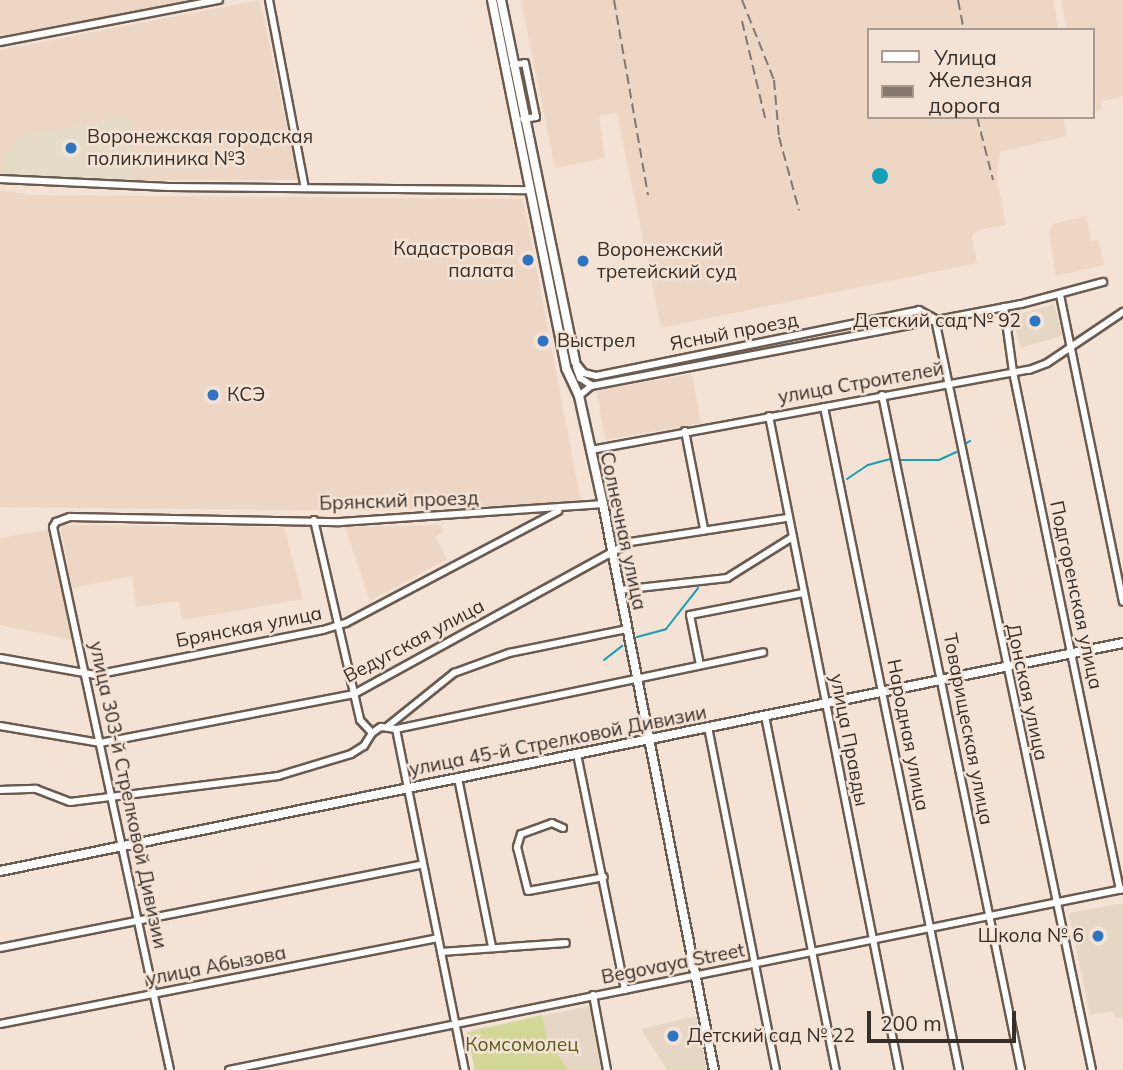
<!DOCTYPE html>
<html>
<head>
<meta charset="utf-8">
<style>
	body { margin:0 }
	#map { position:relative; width:1123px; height:1070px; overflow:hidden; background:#f4e2d5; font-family:Mulish,sans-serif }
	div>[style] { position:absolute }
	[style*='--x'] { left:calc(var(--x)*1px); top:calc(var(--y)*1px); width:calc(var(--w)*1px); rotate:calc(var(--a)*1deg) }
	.built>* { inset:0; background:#edd6c4; transform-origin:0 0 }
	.education>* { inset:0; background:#e5d7c4; transform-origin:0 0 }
	.medical>* { inset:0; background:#e4dcc6 }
	.green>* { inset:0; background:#d2d796 }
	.water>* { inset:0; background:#119fb9 }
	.round { border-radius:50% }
	.stream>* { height:2px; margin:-1px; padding:0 1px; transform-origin:1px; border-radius:1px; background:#119fb9 }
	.roads { filter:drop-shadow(2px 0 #6a5b50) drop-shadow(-2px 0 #6a5b50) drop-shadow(0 2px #6a5b50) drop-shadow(0 -2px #6a5b50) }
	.minor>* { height:6px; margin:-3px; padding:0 3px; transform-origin:3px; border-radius:3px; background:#fff }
	.major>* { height:8px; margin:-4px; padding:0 4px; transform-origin:4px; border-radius:4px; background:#fff }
	.rail>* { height:2px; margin-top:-1px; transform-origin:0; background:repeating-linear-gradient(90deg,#83776f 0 10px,transparent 0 15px) }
	.dots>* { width:19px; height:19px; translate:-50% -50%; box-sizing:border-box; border:4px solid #f4e2d5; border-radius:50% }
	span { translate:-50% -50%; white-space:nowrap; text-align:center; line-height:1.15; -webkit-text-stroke:5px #f4e2d5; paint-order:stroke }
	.poi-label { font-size:19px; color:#352e29 }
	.left { translate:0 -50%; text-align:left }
	.right { translate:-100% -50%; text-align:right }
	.street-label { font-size:19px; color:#352e29 }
	.park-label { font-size:19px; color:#595b1b }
	.legend { position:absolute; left:867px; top:28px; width:228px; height:91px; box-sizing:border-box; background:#f4e2d5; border:2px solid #a89a90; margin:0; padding:9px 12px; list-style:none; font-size:21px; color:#352e29 }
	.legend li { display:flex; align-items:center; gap:14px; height:35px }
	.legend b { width:35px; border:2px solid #a89a90 }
	.scale { position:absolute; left:867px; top:1011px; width:149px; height:32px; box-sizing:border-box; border:4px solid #352e29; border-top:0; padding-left:9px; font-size:21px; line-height:24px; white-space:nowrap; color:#352e29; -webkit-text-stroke:5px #f4e2d5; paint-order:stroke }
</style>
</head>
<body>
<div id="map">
	<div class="built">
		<i style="clip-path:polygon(0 0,191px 0,0 36px)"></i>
		<i style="clip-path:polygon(260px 0,298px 180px,48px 180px,0 173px,0 50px)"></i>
		<i style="clip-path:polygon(521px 0,1053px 0,1059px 30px,869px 30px,869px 117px,1063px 117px,1067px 136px,1000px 152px,997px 180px,1006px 225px,978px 230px,972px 237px,977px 263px,661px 328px,617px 113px,599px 116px,605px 158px,555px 168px)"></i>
		<i style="clip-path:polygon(1061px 0,1123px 0,1123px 97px,1101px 101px,1102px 109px,1096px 112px,1093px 30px,1067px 30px)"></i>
		<i style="clip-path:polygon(0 190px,32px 195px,523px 199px,581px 502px,368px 511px,0 507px)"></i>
		<i style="clip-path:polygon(1086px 216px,1091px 241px,1099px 240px,1104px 265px,1056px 276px,1049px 232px,1053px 224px)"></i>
		<i style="left:692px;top:374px;width:50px;height:97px;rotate:80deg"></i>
		<i style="clip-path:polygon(60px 525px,284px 527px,303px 599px,182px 620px,179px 601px,136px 607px,132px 576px,72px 588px)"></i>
		<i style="clip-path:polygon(441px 525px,443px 532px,435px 536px,447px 559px,370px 601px,345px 527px)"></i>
		<i style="clip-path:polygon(47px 530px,51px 532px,73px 640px,0 625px,0 538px)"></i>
	</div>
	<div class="education">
		<i style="left:1054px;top:304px;width:33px;height:44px;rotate:74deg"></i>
		<i style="clip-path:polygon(1123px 903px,1123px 1017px,1115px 1018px,1113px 1011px,1090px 1015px,1069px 913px)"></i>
		<i style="clip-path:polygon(591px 1006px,604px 1070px,475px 1070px,467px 1033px,471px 1030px)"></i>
		<i style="clip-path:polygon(696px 1016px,707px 1070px,667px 1070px,641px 1029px)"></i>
	</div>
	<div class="medical">
		<i style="clip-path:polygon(119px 118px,131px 119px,134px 181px,48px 180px,4px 174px,6px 155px,20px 136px)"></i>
	</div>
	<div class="green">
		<i style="clip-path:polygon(542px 1015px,547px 1039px,568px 1070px,475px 1070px,467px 1033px)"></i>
	</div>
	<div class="water">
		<i class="round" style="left:872px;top:168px;width:16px;height:16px"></i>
	</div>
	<div class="stream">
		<i style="--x:965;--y:444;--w:6;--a:-31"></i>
		<i style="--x:897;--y:460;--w:42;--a:0"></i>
		<i style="--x:939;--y:460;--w:19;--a:-25"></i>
		<i style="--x:847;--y:479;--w:25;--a:-34"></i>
		<i style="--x:868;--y:465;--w:24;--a:-15"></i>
		<i style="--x:637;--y:637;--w:30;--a:-15"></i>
		<i style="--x:666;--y:629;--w:52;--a:-52"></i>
		<i style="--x:604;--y:660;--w:23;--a:-38"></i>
	</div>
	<div class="roads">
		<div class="minor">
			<i style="--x:269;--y:0;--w:191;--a:79.2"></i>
			<i style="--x:0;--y:42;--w:223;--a:-10.9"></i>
			<i style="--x:513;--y:65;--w:12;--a:-9"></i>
			<i style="--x:525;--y:63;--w:55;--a:78.5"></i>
			<i style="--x:536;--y:117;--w:13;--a:171"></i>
			<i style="--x:0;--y:179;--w:169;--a:2.7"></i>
			<i style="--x:169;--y:187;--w:362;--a:0.5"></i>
			<i style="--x:1060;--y:295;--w:313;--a:78.4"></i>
			<i style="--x:1004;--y:307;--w:66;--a:82.1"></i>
			<i style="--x:1013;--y:372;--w:529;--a:78.33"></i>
			<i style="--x:935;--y:319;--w:767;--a:78.19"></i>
			<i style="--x:575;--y:362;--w:14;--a:51"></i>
			<i style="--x:584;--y:373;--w:12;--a:14"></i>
			<i style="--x:596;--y:376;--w:330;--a:-11.5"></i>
			<i style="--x:919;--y:310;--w:18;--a:29"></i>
			<i style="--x:576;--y:367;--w:12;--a:70"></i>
			<i style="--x:580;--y:378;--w:13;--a:32"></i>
			<i style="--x:882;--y:395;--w:689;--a:78.36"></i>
			<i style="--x:579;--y:396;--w:16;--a:-40"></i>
			<i style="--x:591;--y:386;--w:438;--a:-10.8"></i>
			<i style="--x:1021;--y:304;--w:85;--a:-15"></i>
			<i style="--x:824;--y:407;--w:677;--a:78.49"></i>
			<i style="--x:769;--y:416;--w:667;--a:78.76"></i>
			<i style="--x:685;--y:431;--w:100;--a:79"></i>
			<i style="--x:591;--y:450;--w:445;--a:-10.4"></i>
			<i style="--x:1029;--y:370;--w:19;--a:-21"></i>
			<i style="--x:1047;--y:363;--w:92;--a:-33.9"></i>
			<i style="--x:314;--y:520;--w:205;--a:77"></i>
			<i style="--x:360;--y:720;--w:18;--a:47"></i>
			<i style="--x:372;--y:733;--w:11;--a:-34"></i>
			<i style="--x:381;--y:727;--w:15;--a:8"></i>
			<i style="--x:396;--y:729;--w:348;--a:78.6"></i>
			<i style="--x:620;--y:590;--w:108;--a:-6.4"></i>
			<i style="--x:727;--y:578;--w:75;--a:-32"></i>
			<i style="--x:0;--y:658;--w:97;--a:10.1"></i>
			<i style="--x:95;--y:675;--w:232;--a:-11.2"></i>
			<i style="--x:323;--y:630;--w:24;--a:-17"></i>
			<i style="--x:346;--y:623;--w:240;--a:-27.8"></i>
			<i style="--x:700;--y:665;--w:51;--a:-101.3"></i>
			<i style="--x:690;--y:615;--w:115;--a:-11"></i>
			<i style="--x:765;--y:716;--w:361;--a:78.7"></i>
			<i style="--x:0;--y:726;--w:101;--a:9.6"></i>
			<i style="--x:100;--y:743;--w:259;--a:-10.9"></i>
			<i style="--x:354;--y:694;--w:315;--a:-28.8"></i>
			<i style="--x:630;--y:542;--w:158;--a:-8.7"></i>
			<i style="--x:388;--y:726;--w:85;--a:-38.8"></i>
			<i style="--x:454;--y:673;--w:59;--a:-20"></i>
			<i style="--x:509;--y:653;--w:120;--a:-11.5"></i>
			<i style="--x:708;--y:727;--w:350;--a:78.8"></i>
			<i style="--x:396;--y:729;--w:375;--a:-11.8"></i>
			<i style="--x:577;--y:754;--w:241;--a:78.5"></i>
			<i style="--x:458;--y:778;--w:172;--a:78.6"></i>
			<i style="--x:0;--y:790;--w:36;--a:-2"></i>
			<i style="--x:36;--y:789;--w:36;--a:21"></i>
			<i style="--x:70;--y:802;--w:210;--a:-7.1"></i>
			<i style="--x:278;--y:776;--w:76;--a:-16.8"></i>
			<i style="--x:351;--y:754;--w:15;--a:-32"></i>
			<i style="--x:364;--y:746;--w:15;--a:-58"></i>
			<i style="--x:563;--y:828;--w:12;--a:-156"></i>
			<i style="--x:552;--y:823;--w:33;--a:160"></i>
			<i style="--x:521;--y:834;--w:14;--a:107"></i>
			<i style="--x:517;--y:847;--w:45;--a:76"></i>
			<i style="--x:528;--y:891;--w:77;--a:-10.4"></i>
			<i style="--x:0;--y:948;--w:431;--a:-11.2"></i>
			<i style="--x:441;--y:952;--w:125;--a:-4.1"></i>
			<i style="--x:593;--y:995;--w:76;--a:79.4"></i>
			<i style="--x:0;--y:1024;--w:446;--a:-11.1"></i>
			<i style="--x:170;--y:1070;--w:555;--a:-102.16"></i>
			<i style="--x:53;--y:527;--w:6;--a:-59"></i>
			<i style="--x:56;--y:522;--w:15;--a:-20"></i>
			<i style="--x:70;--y:517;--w:270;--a:1.1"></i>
			<i style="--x:340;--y:522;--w:264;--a:-3.9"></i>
			<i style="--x:229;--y:1070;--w:912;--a:-11.45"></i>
		</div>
		<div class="major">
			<i style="--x:492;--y:0;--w:375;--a:78.6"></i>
			<i style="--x:566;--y:368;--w:31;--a:65"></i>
			<i style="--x:579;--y:396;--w:111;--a:77.5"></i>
			<i style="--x:603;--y:504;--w:577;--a:78.9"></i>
			<i style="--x:501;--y:0;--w:369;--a:78.4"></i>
			<i style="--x:0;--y:871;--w:1146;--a:-11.48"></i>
		</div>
	</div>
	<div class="rail">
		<i style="--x:614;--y:0;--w:198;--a:80.1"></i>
		<i style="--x:742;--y:0;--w:86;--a:68.2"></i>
		<i style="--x:774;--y:80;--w:57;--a:85"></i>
		<i style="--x:779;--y:137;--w:76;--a:74.7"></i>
		<i style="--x:958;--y:0;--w:31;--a:79"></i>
		<i style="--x:742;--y:21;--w:104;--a:76.6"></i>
		<i style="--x:977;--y:117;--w:65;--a:75.7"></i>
	</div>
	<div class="dots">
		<i style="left:71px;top:148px;background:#2d74c5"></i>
		<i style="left:528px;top:260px;background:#2d74c5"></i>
		<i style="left:583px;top:261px;background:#2d74c5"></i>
		<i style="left:1035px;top:321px;background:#2d74c5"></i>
		<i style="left:543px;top:341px;background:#2d74c5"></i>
		<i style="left:213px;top:395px;background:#2d74c5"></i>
		<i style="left:1098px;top:936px;background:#2d74c5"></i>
		<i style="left:673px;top:1036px;background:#2d74c5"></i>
	</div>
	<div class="poi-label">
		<span class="left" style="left:87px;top:148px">Воронежская городская<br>поликлиника №3</span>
		<span class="right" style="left:514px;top:260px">Кадастровая<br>палата</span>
		<span class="left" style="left:597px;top:261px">Воронежский<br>третейский суд</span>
		<span class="right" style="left:1021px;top:321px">Детский сад № 92</span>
		<span class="left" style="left:557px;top:341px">Выстрел</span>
		<span class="left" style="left:227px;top:395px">КСЭ</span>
		<span class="right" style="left:1084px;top:936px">Школа № 6</span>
		<span class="left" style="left:687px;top:1036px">Детский сад № 22</span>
	</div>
	<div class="street-label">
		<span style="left:734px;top:332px;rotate:-11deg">Ясный проезд</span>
		<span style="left:861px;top:383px;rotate:-10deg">улица Строителей</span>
		<span style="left:399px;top:501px;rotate:-2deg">Брянский проезд</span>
		<span style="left:623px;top:531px;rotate:78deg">Солнечная улица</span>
		<span style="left:1076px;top:595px;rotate:78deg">Подгоренская улица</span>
		<span style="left:249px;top:627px;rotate:-11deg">Брянская улица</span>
		<span style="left:414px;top:641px;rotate:-28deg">Ведугская улица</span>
		<span style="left:1027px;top:692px;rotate:78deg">Донская улица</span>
		<span style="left:968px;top:729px;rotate:79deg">Товарищеская улица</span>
		<span style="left:908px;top:735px;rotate:79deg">Народная улица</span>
		<span style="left:849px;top:740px;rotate:79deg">улица Правды</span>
		<span style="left:558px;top:741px;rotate:-11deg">улица 45-й Стрелковой Дивизии</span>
		<span style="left:128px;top:795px;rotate:78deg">улица 303-й Стрелковой Дивизии</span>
		<span style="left:673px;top:964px;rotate:-11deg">Begovaya Street</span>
		<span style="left:216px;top:966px;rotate:-11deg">улица Абызова</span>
	</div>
	<div class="park-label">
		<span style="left:522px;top:1045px">Комсомолец</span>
	</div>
	<ul class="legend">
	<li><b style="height:9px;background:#fff"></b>Улица</li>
	<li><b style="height:9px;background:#83776f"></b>Железная дорога</li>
	</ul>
	<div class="scale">200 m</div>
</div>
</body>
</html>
